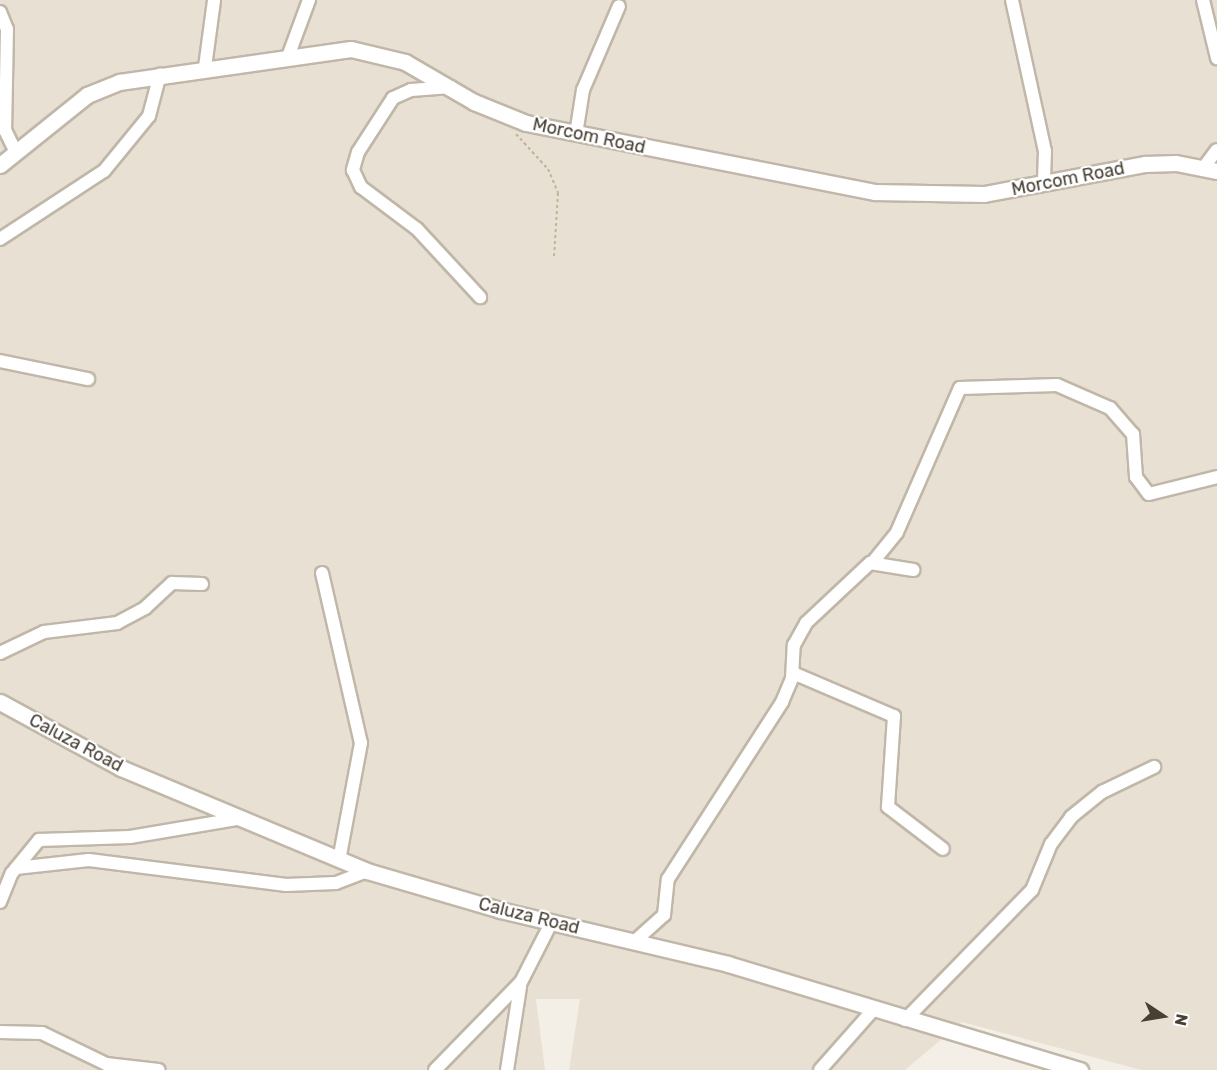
<!DOCTYPE html>
<html>
<head>
<meta charset="utf-8">
<style>
	body { margin:0 }
	#map { position:relative; width:1217px; height:1070px; overflow:hidden; background:#f4efe6; font-family:Rubik,sans-serif }
	div>[style] { position:absolute }
	[style*='--x'] { left:calc(var(--x)*1px); top:calc(var(--y)*1px); width:calc(var(--w)*1px); rotate:calc(var(--a)*1deg) }
	.residential>* { inset:0; background:#e8e1d3 }
	.path>* { height:2px; margin-top:-1px; transform-origin:0; background:repeating-linear-gradient(90deg,#c3b398 0 3px,transparent 0 6px) }
	.roads { filter:drop-shadow(2px 0 #c0b7a8) drop-shadow(-2px 0 #c0b7a8) drop-shadow(0 2px #c0b7a8) drop-shadow(0 -2px #c0b7a8) }
	.minor>* { height:12px; margin:-6px; padding:0 6px; transform-origin:6px; border-radius:6px; background:#fff }
	.tertiary>* { height:15px; margin:-7.5px; padding:0 7.5px; transform-origin:7.5px; border-radius:7.5px; background:#fff }
	span { translate:-50% -50%; white-space:nowrap; text-align:center; line-height:1.15; -webkit-text-stroke:4.5px #fff; paint-order:stroke }
	.street-label { font-size:18px; color:#474035 }
	.north { position:absolute; left:1133px; top:986px; width:60px; height:60px; -webkit-text-stroke:4px #fff; paint-order:stroke; rotate:102deg; font-size:16px; font-weight:700; line-height:24px; text-align:center; color:#474035 }
	.north::after { content:''; display:block; margin:auto; width:21px; height:27px; background:#474035; clip-path:polygon(50% 0,100% 100%,50% 72%,0 100%) }
</style>
</head>
<body>
<div id="map">
	<div class="residential">
		<i style="clip-path:polygon(0 0,1217px 0,1217px 1070px,1141px 1070px,962px 1022px,905px 1070px,569px 1070px,580px 999px,536px 999px,545px 1070px,0 1070px)"></i>
	</div>
	<div class="path">
		<i style="--x:516;--y:134;--w:47;--a:47.6"></i>
		<i style="--x:548;--y:169;--w:26;--a:67"></i>
		<i style="--x:558;--y:193;--w:64;--a:93.6"></i>
	</div>
	<div class="roads">
		<div class="minor">
			<i style="--x:1012;--y:0;--w:155;--a:77.7"></i>
			<i style="--x:1045;--y:151;--w:32;--a:92"></i>
			<i style="--x:1203;--y:0;--w:60;--a:76.4"></i>
			<i style="--x:0;--y:12;--w:18;--a:68"></i>
			<i style="--x:7;--y:29;--w:101;--a:91.1"></i>
			<i style="--x:5;--y:130;--w:25;--a:64"></i>
			<i style="--x:289;--y:54;--w:58;--a:-69.7"></i>
			<i style="--x:205;--y:67;--w:68;--a:-82.3"></i>
			<i style="--x:451;--y:87;--w:40;--a:175.7"></i>
			<i style="--x:411;--y:90;--w:20;--a:156"></i>
			<i style="--x:393;--y:98;--w:64;--a:122.9"></i>
			<i style="--x:358;--y:152;--w:19;--a:106"></i>
			<i style="--x:353;--y:170;--w:19;--a:65"></i>
			<i style="--x:361;--y:187;--w:70;--a:36.9"></i>
			<i style="--x:417;--y:229;--w:93;--a:47.2"></i>
			<i style="--x:576;--y:134;--w:45;--a:-81"></i>
			<i style="--x:583;--y:90;--w:91;--a:-66.8"></i>
			<i style="--x:1204;--y:167;--w:21;--a:-53"></i>
			<i style="--x:0;--y:239;--w:124;--a:-33.2"></i>
			<i style="--x:104;--y:171;--w:71;--a:-50.7"></i>
			<i style="--x:149;--y:116;--w:43;--a:-75.3"></i>
			<i style="--x:0;--y:361;--w:90;--a:11.6"></i>
			<i style="--x:873;--y:562;--w:38;--a:-51"></i>
			<i style="--x:897;--y:532;--w:157;--a:-66.4"></i>
			<i style="--x:960;--y:388;--w:97;--a:-1.8"></i>
			<i style="--x:1057;--y:385;--w:58;--a:23.5"></i>
			<i style="--x:1110;--y:408;--w:35;--a:49"></i>
			<i style="--x:1133;--y:434;--w:43;--a:86"></i>
			<i style="--x:1136;--y:477;--w:21;--a:53"></i>
			<i style="--x:1149;--y:494;--w:70;--a:-14"></i>
			<i style="--x:322;--y:573;--w:174;--a:77.1"></i>
			<i style="--x:361;--y:743;--w:119;--a:100.6"></i>
			<i style="--x:0;--y:653;--w:49;--a:-25.5"></i>
			<i style="--x:44;--y:632;--w:74;--a:-7"></i>
			<i style="--x:117;--y:623;--w:32;--a:-28"></i>
			<i style="--x:145;--y:608;--w:37;--a:-43"></i>
			<i style="--x:172;--y:583;--w:30;--a:2"></i>
			<i style="--x:793;--y:673;--w:110;--a:23.1"></i>
			<i style="--x:894;--y:716;--w:91;--a:93.8"></i>
			<i style="--x:888;--y:807;--w:69;--a:37.4"></i>
			<i style="--x:16;--y:868;--w:73;--a:-6.3"></i>
			<i style="--x:89;--y:860;--w:199;--a:7.2"></i>
			<i style="--x:286;--y:885;--w:50;--a:-2.3"></i>
			<i style="--x:336;--y:883;--w:33;--a:-21"></i>
			<i style="--x:0;--y:902;--w:31;--a:-68"></i>
			<i style="--x:12;--y:873;--w:43;--a:-50.7"></i>
			<i style="--x:39;--y:840;--w:91;--a:-1.9"></i>
			<i style="--x:130;--y:837;--w:108;--a:-9.6"></i>
			<i style="--x:635;--y:941;--w:39;--a:-42"></i>
			<i style="--x:664;--y:915;--w:36;--a:-84"></i>
			<i style="--x:668;--y:879;--w:211;--a:-57.2"></i>
			<i style="--x:782;--y:702;--w:26;--a:-67"></i>
			<i style="--x:792;--y:678;--w:33;--a:-87"></i>
			<i style="--x:794;--y:645;--w:25;--a:-61"></i>
			<i style="--x:806;--y:623;--w:88;--a:-43.2"></i>
			<i style="--x:870;--y:563;--w:44;--a:9.2"></i>
			<i style="--x:905;--y:1020;--w:182;--a:-45.7"></i>
			<i style="--x:1032;--y:890;--w:50;--a:-67.6"></i>
			<i style="--x:1051;--y:844;--w:34;--a:-53"></i>
			<i style="--x:1071;--y:817;--w:40;--a:-39"></i>
			<i style="--x:1102;--y:792;--w:58;--a:-25.7"></i>
			<i style="--x:0;--y:1032;--w:42;--a:1.4"></i>
			<i style="--x:42;--y:1033;--w:71;--a:25.8"></i>
			<i style="--x:106;--y:1064;--w:53;--a:6.5"></i>
			<i style="--x:435;--y:1070;--w:123;--a:-45.7"></i>
			<i style="--x:521;--y:982;--w:66;--a:-63"></i>
			<i style="--x:507;--y:1070;--w:84;--a:-81.1"></i>
			<i style="--x:820;--y:1070;--w:80;--a:-48.5"></i>
		</div>
		<div class="tertiary">
			<i style="--x:0;--y:165;--w:112;--a:-38.8"></i>
			<i style="--x:87;--y:95;--w:35;--a:-22"></i>
			<i style="--x:119;--y:82;--w:234;--a:-8.1"></i>
			<i style="--x:351;--y:49;--w:56;--a:13.5"></i>
			<i style="--x:405;--y:62;--w:80;--a:30.1"></i>
			<i style="--x:474;--y:102;--w:56;--a:22"></i>
			<i style="--x:526;--y:123;--w:356;--a:11.2"></i>
			<i style="--x:875;--y:192;--w:109;--a:1.1"></i>
			<i style="--x:984;--y:194;--w:164;--a:-10.6"></i>
			<i style="--x:1145;--y:164;--w:31;--a:-2"></i>
			<i style="--x:1176;--y:163;--w:42;--a:11"></i>
			<i style="--x:0;--y:702;--w:138;--a:28.6"></i>
			<i style="--x:121;--y:768;--w:267;--a:22.7"></i>
			<i style="--x:367;--y:871;--w:139;--a:16.3"></i>
			<i style="--x:500;--y:910;--w:234;--a:13.3"></i>
			<i style="--x:728;--y:964;--w:368;--a:16.8"></i>
		</div>
	</div>
	<div class="street-label">
		<span style="left:589px;top:136px;rotate:12deg">Morcom Road</span>
		<span style="left:1068px;top:179px;rotate:-11deg">Morcom Road</span>
		<span style="left:76px;top:743px;rotate:28deg">Caluza Road</span>
		<span style="left:529px;top:916px;rotate:14deg">Caluza Road</span>
	</div>
	<div class="north">N</div>
</div>
</body>
</html>
